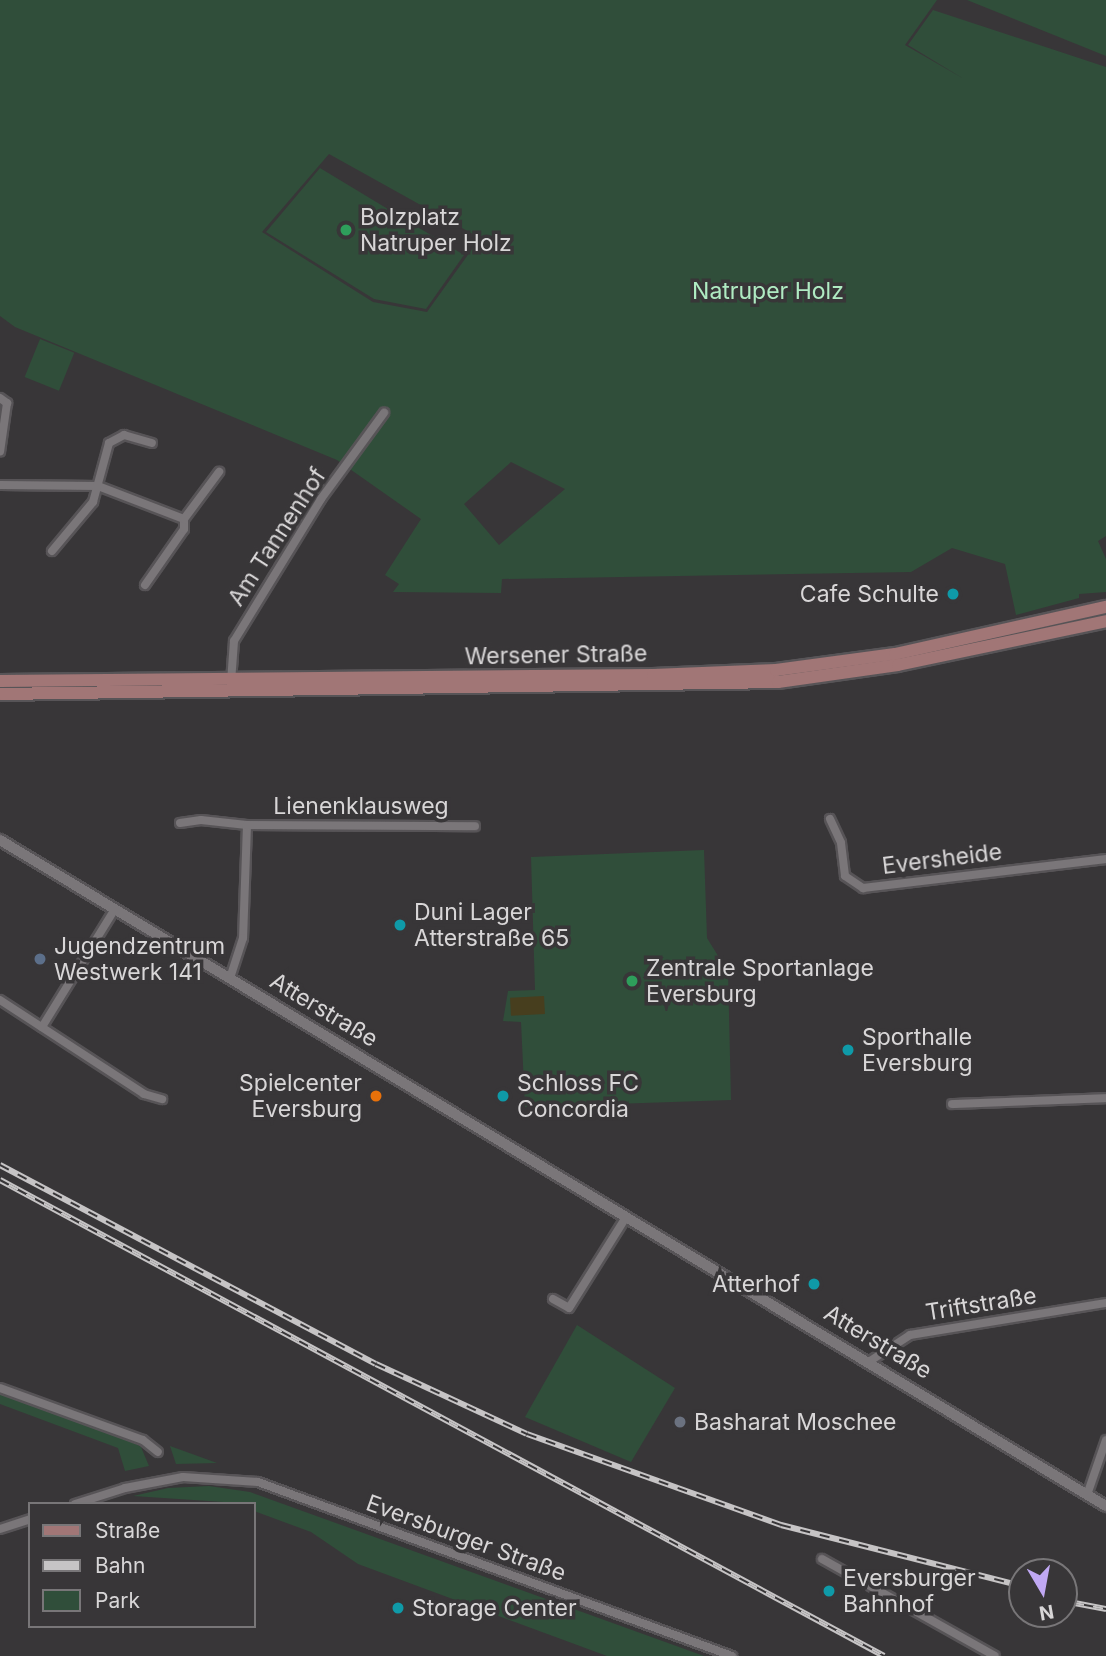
<!DOCTYPE html>
<html>
<head>
<meta charset="utf-8">
<style>
	body { margin:0 }
	#map { position:relative; width:1106px; height:1656px; overflow:hidden; background:#383638; font-family:Inter,sans-serif }
	div>[style] { position:absolute }
	[style*='--x'] { left:calc(var(--x)*1px); top:calc(var(--y)*1px); width:calc(var(--w)*1px); rotate:calc(var(--a)*1deg) }
	.green>* { inset:0; background:#304e3a; transform-origin:0 0 }
	.sand>* { inset:0; background:#473e1e; transform-origin:0 0 }
	.roads { filter:drop-shadow(2px 0 #575457) drop-shadow(-2px 0 #575457) drop-shadow(0 2px #575457) drop-shadow(0 -2px #575457) }
	.minor>* { height:8px; margin:-4px; padding:0 4px; transform-origin:4px; border-radius:4px; background:#7a7679 }
	.tertiary>* { height:10px; margin:-5px; padding:0 5px; transform-origin:5px; border-radius:5px; background:#7a7679 }
	.secondary>* { height:12px; margin:-6px; padding:0 6px; transform-origin:6px; border-radius:6px; background:#a17676 }
	.rail>* { height:6px; margin-top:-3px; transform-origin:0; background:repeating-linear-gradient(90deg,#383638 0 10px,#c6c4c5 0 20px); box-sizing:border-box; border-block:2px solid #c6c4c5 }
	.dots>* { width:19px; height:19px; translate:-50% -50%; box-sizing:border-box; border:4px solid #383638; border-radius:50% }
	span { translate:-50% -50%; white-space:nowrap; text-align:center; line-height:1.15; -webkit-text-stroke:7px #383638; paint-order:stroke }
	.poi-label { font-size:23px; color:#d8d6d7 }
	.left { translate:0 -50%; text-align:left }
	.right { translate:-100% -50%; text-align:right }
	.park-label { font-size:23px; color:#afebc2 }
	.street-label { font-size:23px; color:#d8d6d7 }
	.legend { position:absolute; left:28px; top:1502px; width:228px; height:126px; box-sizing:border-box; background:#383638; border:2px solid #787678; margin:0; padding:9px 12px; list-style:none; font-size:21px; color:#d8d6d7 }
	.legend li { display:flex; align-items:center; gap:14px; height:35px }
	.legend b { width:35px; border:2px solid #787678 }
	.north { position:absolute; left:1008px; top:1558px; width:70px; height:70px; box-sizing:border-box; background:#383638; border:2px solid #787678; border-radius:50%; rotate:170deg; font-size:19px; font-weight:700; line-height:28px; text-align:center; color:#d8d6d7 }
	.north::after { content:''; display:block; margin:auto; width:24px; height:32px; background:#c0a8f3; clip-path:polygon(50% 0,100% 100%,50% 72%,0 100%) }
</style>
</head>
<body>
<div id="map">
	<div class="green">
		<i style="clip-path:polygon(evenodd,0 0,937px 0,905px 45px,964px 79px,908px 45px,933px 10px,1106px 67px,1106px 536px,1098px 541px,1106px 559px,1106px 592px,1079px 594px,1079px 598px,1016px 615px,1005px 564px,952px 548px,911px 572px,502px 579px,501px 593px,393px 592px,399px 584px,385px 575px,421px 519px,337px 460px,15px 327px,0 316px,0 0,329px 154px,480px 238px,427px 312px,373px 302px,262px 232px,329px 154px,0 0,511px 462px,565px 489px,499px 545px,464px 504px,511px 462px)"></i>
		<i style="clip-path:polygon(967px 0,1106px 0,1106px 56px)"></i>
		<i style="clip-path:polygon(320px 168px,464px 255px,426px 309px,374px 299px,266px 232px)"></i>
		<i style="left:40px;top:339px;width:37px;height:41px;rotate:22deg"></i>
		<i style="clip-path:polygon(704px 850px,707px 938px,728px 972px,731px 1100px,525px 1107px,521px 1022px,503px 1021px,508px 991px,535px 990px,531px 857px)"></i>
		<i style="clip-path:polygon(577px 1325px,675px 1388px,631px 1462px,525px 1417px)"></i>
		<i style="clip-path:polygon(0 1393px,133px 1442px,141px 1447px,149px 1466px,125px 1471px,118px 1448px,0 1404px)"></i>
		<i style="clip-path:polygon(170px 1446px,217px 1463px,176px 1464px)"></i>
		<i style="clip-path:polygon(209px 1486px,250px 1492px,704px 1656px,607px 1656px,358px 1564px,311px 1532px,254px 1511px,254px 1504px,133px 1496px,168px 1488px)"></i>
	</div>
	<div class="sand">
		<i style="left:544px;top:996px;width:18px;height:34px;rotate:87deg"></i>
	</div>
	<div class="roads">
		<div class="minor">
			<i style="--x:0;--y:398;--w:9;--a:36"></i>
			<i style="--x:7;--y:403;--w:49;--a:98.1"></i>
			<i style="--x:0;--y:485;--w:98;--a:0.6"></i>
			<i style="--x:98;--y:486;--w:92;--a:21"></i>
			<i style="--x:52;--y:551;--w:64;--a:-50.1"></i>
			<i style="--x:93;--y:502;--w:61;--a:-74.8"></i>
			<i style="--x:109;--y:443;--w:17;--a:-28"></i>
			<i style="--x:124;--y:435;--w:29;--a:16"></i>
			<i style="--x:145;--y:585;--w:68;--a:-55.1"></i>
			<i style="--x:184;--y:529;--w:10;--a:-90"></i>
			<i style="--x:184;--y:519;--w:59;--a:-53.3"></i>
			<i style="--x:231;--y:682;--w:41;--a:-85.8"></i>
			<i style="--x:234;--y:641;--w:167;--a:-58.5"></i>
			<i style="--x:321;--y:499;--w:107;--a:-53.8"></i>
			<i style="--x:830;--y:819;--w:26;--a:65"></i>
			<i style="--x:841;--y:843;--w:33;--a:83"></i>
			<i style="--x:845;--y:876;--w:22;--a:34"></i>
			<i style="--x:863;--y:888;--w:245;--a:-6.8"></i>
			<i style="--x:180;--y:823;--w:21;--a:-8"></i>
			<i style="--x:201;--y:820;--w:46;--a:6.2"></i>
			<i style="--x:247;--y:825;--w:113;--a:92"></i>
			<i style="--x:243;--y:938;--w:42;--a:108"></i>
			<i style="--x:247;--y:825;--w:228;--a:0.3"></i>
			<i style="--x:0;--y:1000;--w:172;--a:33.1"></i>
			<i style="--x:144;--y:1094;--w:19;--a:16"></i>
			<i style="--x:42;--y:1027;--w:139;--a:-58.3"></i>
			<i style="--x:952;--y:1104;--w:154;--a:-2.2"></i>
			<i style="--x:553;--y:1299;--w:18;--a:29"></i>
			<i style="--x:569;--y:1308;--w:107;--a:-57.9"></i>
			<i style="--x:870;--y:1361;--w:48;--a:-33"></i>
			<i style="--x:910;--y:1335;--w:199;--a:-9.3"></i>
			<i style="--x:0;--y:1388;--w:152;--a:20"></i>
			<i style="--x:143;--y:1440;--w:19;--a:39"></i>
			<i style="--x:1087;--y:1495;--w:58;--a:-70.9"></i>
			<i style="--x:75;--y:1504;--w:52;--a:-17.7"></i>
			<i style="--x:125;--y:1488;--w:59;--a:-10.7"></i>
			<i style="--x:183;--y:1477;--w:75;--a:3.8"></i>
			<i style="--x:258;--y:1482;--w:505;--a:20.16"></i>
			<i style="--x:0;--y:1529;--w:32;--a:-18"></i>
			<i style="--x:822;--y:1559;--w:198;--a:29.3"></i>
		</div>
		<div class="tertiary">
			<i style="--x:0;--y:840;--w:1291;--a:31.06"></i>
		</div>
		<div class="secondary">
			<i style="--x:0;--y:681;--w:653;--a:-0.53"></i>
			<i style="--x:653;--y:675;--w:123;--a:-2.3"></i>
			<i style="--x:776;--y:670;--w:120;--a:-7.7"></i>
			<i style="--x:895;--y:654;--w:216;--a:-12.6"></i>
			<i style="--x:0;--y:694;--w:778;--a:-0.88"></i>
			<i style="--x:778;--y:682;--w:121;--a:-8.1"></i>
			<i style="--x:898;--y:665;--w:213;--a:-11.9"></i>
		</div>
	</div>
	<div class="rail">
		<i style="--x:0;--y:1165;--w:425;--a:27.9"></i>
		<i style="--x:376;--y:1364;--w:166;--a:24.9"></i>
		<i style="--x:527;--y:1434;--w:270;--a:19.7"></i>
		<i style="--x:781;--y:1525;--w:249;--a:14.2"></i>
		<i style="--x:0;--y:1180;--w:1004;--a:28.3"></i>
		<i style="--x:1064;--y:1601;--w:43;--a:10.8"></i>
	</div>
	<div class="dots">
		<i style="left:346px;top:230px;background:#2e9e5b"></i>
		<i style="left:953px;top:594px;background:#0f9aa8"></i>
		<i style="left:400px;top:925px;background:#0f9aa8"></i>
		<i style="left:40px;top:959px;background:#5c6f8a"></i>
		<i style="left:632px;top:981px;background:#2e9e5b"></i>
		<i style="left:848px;top:1050px;background:#0f9aa8"></i>
		<i style="left:376px;top:1096px;background:#e8710a"></i>
		<i style="left:503px;top:1096px;background:#0f9aa8"></i>
		<i style="left:814px;top:1284px;background:#0f9aa8"></i>
		<i style="left:680px;top:1422px;background:#6b7280"></i>
		<i style="left:829px;top:1591px;background:#0f9aa8"></i>
		<i style="left:398px;top:1608px;background:#0f9aa8"></i>
	</div>
	<div class="poi-label">
		<span class="left" style="left:360px;top:230px">Bolzplatz<br>Natruper Holz</span>
		<span class="right" style="left:939px;top:594px">Cafe Schulte</span>
		<span class="left" style="left:414px;top:925px">Duni Lager<br>Atterstraße 65</span>
		<span class="left" style="left:54px;top:959px">Jugendzentrum<br>Westwerk 141</span>
		<span class="left" style="left:646px;top:981px">Zentrale Sportanlage<br>Eversburg</span>
		<span class="left" style="left:862px;top:1050px">Sporthalle<br>Eversburg</span>
		<span class="right" style="left:362px;top:1096px">Spielcenter<br>Eversburg</span>
		<span class="left" style="left:517px;top:1096px">Schloss FC<br>Concordia</span>
		<span class="right" style="left:800px;top:1284px">Atterhof</span>
		<span class="left" style="left:694px;top:1422px">Basharat Moschee</span>
		<span class="left" style="left:843px;top:1591px">Eversburger<br>Bahnhof</span>
		<span class="left" style="left:412px;top:1608px">Storage Center</span>
	</div>
	<div class="park-label">
		<span style="left:768px;top:291px">Natruper Holz</span>
	</div>
	<div class="street-label">
		<span style="left:277px;top:537px;rotate:-57deg">Am Tannenhof</span>
		<span style="left:556px;top:655px;rotate:-1deg">Wersener Straße</span>
		<span style="left:361px;top:806px">Lienenklausweg</span>
		<span style="left:942px;top:859px;rotate:-7deg">Eversheide</span>
		<span style="left:324px;top:1010px;rotate:31deg">Atterstraße</span>
		<span style="left:981px;top:1304px;rotate:-9deg">Triftstraße</span>
		<span style="left:878px;top:1342px;rotate:31deg">Atterstraße</span>
		<span style="left:466px;top:1538px;rotate:20deg">Eversburger Straße</span>
	</div>
	<ul class="legend">
	<li><b style="height:9px;background:#a17676"></b>Straße</li>
	<li><b style="height:9px;background:#c6c4c5"></b>Bahn</li>
	<li><b style="height:19px;background:#304e3a"></b>Park</li>
	</ul>
	<div class="north">N</div>
</div>
</body>
</html>
